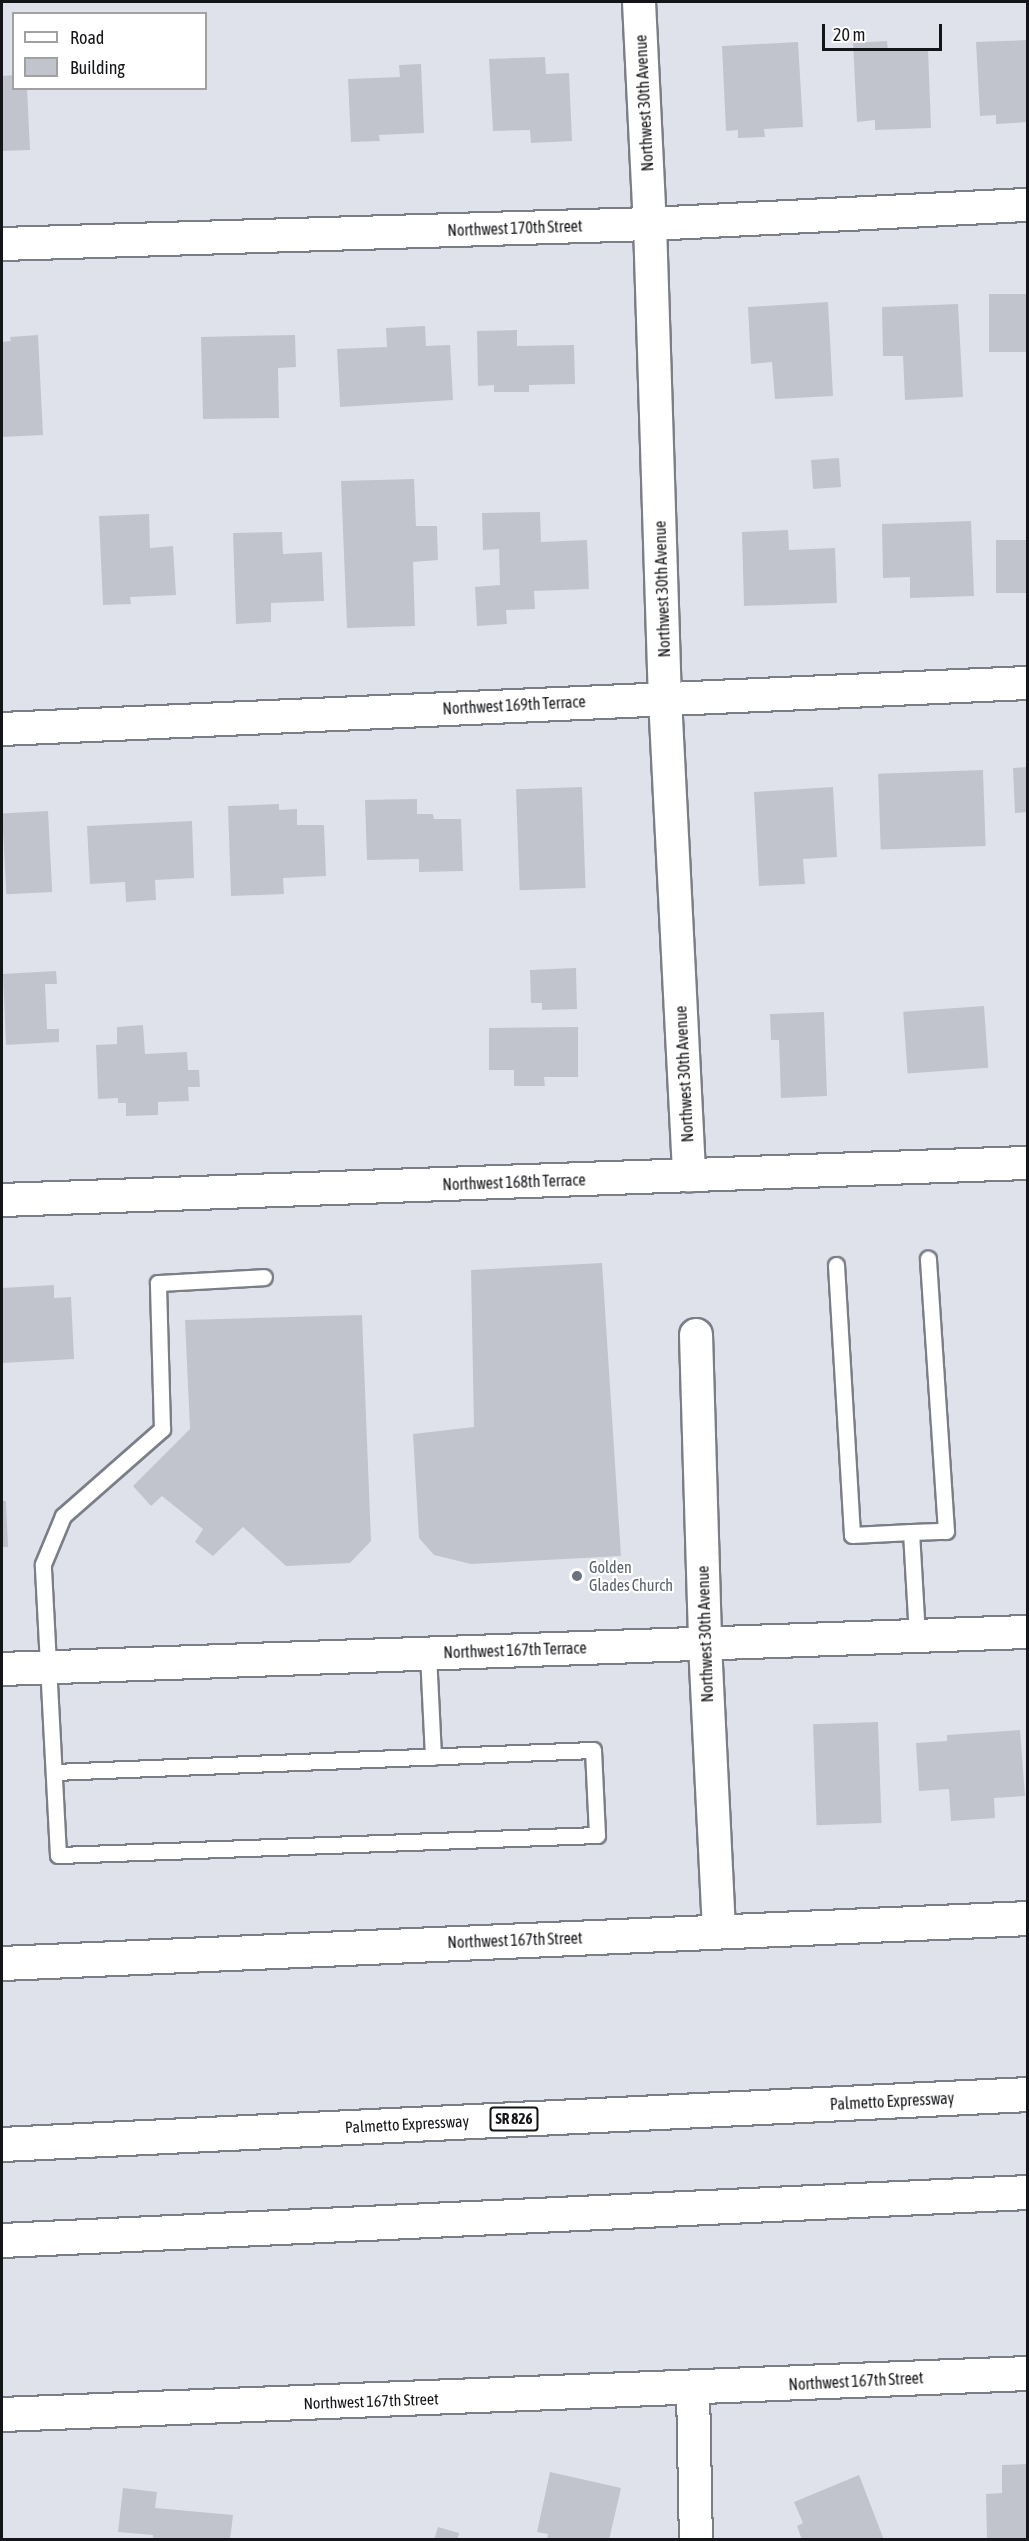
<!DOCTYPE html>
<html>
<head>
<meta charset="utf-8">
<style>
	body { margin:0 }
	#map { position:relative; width:1029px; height:2541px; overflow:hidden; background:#e0e2eb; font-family:"Asap Condensed",sans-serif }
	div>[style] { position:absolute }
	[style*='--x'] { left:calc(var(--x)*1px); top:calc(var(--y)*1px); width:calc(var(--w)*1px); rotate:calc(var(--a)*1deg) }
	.building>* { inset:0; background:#c2c4cd; transform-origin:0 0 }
	.roads { filter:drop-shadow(2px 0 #7c7e87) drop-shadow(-2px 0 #7c7e87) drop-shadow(0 2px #7c7e87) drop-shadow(0 -2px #7c7e87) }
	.lane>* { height:15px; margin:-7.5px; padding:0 7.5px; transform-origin:7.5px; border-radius:7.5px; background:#fff }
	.street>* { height:32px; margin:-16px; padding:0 16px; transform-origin:16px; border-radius:16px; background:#fff }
	.secondary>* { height:33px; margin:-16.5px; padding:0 16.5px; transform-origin:16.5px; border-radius:16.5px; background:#fff }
	.highway>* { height:33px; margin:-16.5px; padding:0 16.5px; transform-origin:16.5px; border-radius:16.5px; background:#fff }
	.dots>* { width:16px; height:16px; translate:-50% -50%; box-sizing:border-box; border:3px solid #fff; border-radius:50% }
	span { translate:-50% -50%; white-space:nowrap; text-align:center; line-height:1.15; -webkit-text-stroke:4.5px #fff; paint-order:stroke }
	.shield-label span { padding:2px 4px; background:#fff; border:2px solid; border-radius:4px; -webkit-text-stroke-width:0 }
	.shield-label { font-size:15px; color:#141518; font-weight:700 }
	.street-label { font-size:16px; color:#141518 }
	.worship-label { font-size:16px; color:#5b616d }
	.left { translate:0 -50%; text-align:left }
	.frame { position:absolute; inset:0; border:3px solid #141518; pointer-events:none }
	.legend { position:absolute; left:12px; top:12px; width:195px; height:78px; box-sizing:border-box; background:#fff; border:2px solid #a1a1a3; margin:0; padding:8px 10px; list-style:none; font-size:18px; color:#141518 }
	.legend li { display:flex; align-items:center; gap:12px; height:30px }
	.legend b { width:30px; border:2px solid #a1a1a3 }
	.scale { position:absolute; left:822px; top:24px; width:120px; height:27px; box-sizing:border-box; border:3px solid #141518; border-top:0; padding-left:8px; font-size:18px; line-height:21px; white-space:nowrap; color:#141518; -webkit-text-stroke:4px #fff; paint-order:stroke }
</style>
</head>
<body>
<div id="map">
	<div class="building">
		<i style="clip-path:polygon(1028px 40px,1028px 122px,996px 124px,996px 115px,980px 116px,976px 42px)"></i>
		<i style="clip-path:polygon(887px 41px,888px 50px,928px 48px,931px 128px,875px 130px,875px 120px,857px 122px,853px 43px)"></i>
		<i style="clip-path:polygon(798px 42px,803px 127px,764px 129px,765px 137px,738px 138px,738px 130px,726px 131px,722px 46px)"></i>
		<i style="clip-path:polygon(545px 57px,546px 74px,569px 73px,572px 141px,531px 143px,530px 130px,493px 131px,489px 59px)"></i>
		<i style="clip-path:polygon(421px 64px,424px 133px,379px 135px,380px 141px,351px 142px,348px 79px,400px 77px,399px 65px)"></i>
		<i style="clip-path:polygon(14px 75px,14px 88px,27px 88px,30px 150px,2px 151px,2px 76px)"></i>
		<i style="left:1028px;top:294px;width:58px;height:39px;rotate:90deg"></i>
		<i style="clip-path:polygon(828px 302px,833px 396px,775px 399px,772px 362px,751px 364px,748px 307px)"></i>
		<i style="clip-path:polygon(958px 304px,963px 397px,905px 400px,903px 356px,883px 356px,882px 307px)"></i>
		<i style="clip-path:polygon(425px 326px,426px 346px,450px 345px,453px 400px,340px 407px,337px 349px,387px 347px,386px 328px)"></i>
		<i style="clip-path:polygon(517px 330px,517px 346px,574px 345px,575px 384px,529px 385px,529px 392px,494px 392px,494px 385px,478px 386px,477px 331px)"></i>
		<i style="clip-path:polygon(38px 335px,43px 435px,2px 437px,2px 342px,11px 341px,10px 337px)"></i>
		<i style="clip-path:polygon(295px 335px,296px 367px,278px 368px,279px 418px,203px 419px,201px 337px)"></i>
		<i style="left:839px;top:458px;width:29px;height:28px;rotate:86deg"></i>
		<i style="clip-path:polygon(414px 479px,416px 526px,437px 526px,438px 560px,413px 562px,415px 626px,347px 628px,341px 481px)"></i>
		<i style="clip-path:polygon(540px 512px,541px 542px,587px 540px,589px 589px,534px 591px,535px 609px,506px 610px,507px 624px,477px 626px,475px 587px,500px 585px,499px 549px,483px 550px,482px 513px)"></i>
		<i style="clip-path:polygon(149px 514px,150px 548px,173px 546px,176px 595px,130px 597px,131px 604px,103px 605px,99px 516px)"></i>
		<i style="clip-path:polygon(971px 521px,974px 596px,910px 598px,910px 577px,883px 578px,882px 524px)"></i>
		<i style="clip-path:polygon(788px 530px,789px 550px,835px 548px,837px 603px,744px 606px,742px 532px)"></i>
		<i style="clip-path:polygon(282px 532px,283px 554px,322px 552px,324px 601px,271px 603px,271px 622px,236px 624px,233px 533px)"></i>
		<i style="left:1028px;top:540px;width:53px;height:32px;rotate:90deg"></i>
		<i style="clip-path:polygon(1028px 767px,1028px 812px,1015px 813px,1013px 768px)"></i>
		<i style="left:983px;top:770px;width:76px;height:105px;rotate:88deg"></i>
		<i style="left:582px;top:787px;width:101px;height:66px;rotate:88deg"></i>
		<i style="clip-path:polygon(833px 787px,837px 857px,803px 859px,805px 884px,759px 886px,754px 792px)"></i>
		<i style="clip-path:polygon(417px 799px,417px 814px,433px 814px,434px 819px,461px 819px,463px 871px,419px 872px,419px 859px,367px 860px,365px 800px)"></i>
		<i style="clip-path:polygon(279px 804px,279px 810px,297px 809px,297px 825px,324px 825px,326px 876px,283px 878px,284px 894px,231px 896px,228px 806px)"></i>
		<i style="left:48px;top:811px;width:81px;height:46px;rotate:87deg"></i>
		<i style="clip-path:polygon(192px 821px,194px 878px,155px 880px,156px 900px,126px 902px,125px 882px,90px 884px,87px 826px)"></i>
		<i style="clip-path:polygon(576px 968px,577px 1009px,542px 1010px,542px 1003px,531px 1003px,530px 970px)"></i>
		<i style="clip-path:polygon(56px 971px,57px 984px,45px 984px,47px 1029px,59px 1029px,59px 1042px,6px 1045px,3px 974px)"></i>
		<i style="left:984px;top:1006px;width:62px;height:81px;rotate:86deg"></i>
		<i style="clip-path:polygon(824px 1012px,827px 1096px,781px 1098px,779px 1040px,771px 1040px,770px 1014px)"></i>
		<i style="clip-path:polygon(143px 1025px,145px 1054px,187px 1052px,188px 1070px,199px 1070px,200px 1087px,188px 1087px,189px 1101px,158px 1102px,158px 1115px,126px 1116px,126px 1103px,118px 1103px,118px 1098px,98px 1099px,96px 1045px,117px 1044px,117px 1027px)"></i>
		<i style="clip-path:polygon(578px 1027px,578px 1077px,544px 1077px,545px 1086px,514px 1086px,514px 1070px,489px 1070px,489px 1028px)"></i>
		<i style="clip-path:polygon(602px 1263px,621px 1556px,471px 1564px,434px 1555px,419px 1538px,413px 1434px,474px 1427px,471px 1270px)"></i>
		<i style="clip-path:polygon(54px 1285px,54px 1298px,71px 1297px,74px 1359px,2px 1363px,2px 1288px)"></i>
		<i style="clip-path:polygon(362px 1315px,371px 1541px,350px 1563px,286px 1566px,243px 1527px,213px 1556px,195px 1542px,203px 1529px,162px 1496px,151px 1506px,133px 1486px,190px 1429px,185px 1320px)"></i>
		<i style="clip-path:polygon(2px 1501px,6px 1501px,8px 1547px,2px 1547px)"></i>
		<i style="left:878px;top:1722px;width:101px;height:65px;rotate:88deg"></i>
		<i style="clip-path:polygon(1020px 1730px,1025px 1796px,994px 1798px,995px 1818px,951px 1821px,949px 1789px,919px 1791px,916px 1743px,947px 1741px,947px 1735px)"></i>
		<i style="clip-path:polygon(1028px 2464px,1028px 2540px,987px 2540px,986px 2494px,1002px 2493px,1002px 2465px)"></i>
		<i style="clip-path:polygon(550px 2472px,621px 2488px,609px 2540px,547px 2540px,548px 2534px,537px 2532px)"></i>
		<i style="clip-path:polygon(859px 2475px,884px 2540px,802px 2540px,797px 2526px,803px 2523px,794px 2502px)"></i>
		<i style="clip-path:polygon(123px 2488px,157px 2492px,155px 2508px,233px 2515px,230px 2540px,153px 2540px,153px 2535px,118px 2532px)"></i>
		<i style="clip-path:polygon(438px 2527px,459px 2533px,457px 2540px,434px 2540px)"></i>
	</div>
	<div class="roads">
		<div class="lane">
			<i style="--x:836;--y:1265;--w:270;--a:86.6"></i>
			<i style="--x:852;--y:1535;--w:59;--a:-2.9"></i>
			<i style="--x:917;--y:1636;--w:104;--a:-93.3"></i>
			<i style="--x:911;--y:1532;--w:35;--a:-2"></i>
			<i style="--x:946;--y:1531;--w:273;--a:-93.8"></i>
			<i style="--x:428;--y:1654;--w:103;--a:87.2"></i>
			<i style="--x:54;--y:1772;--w:539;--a:-2.34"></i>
			<i style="--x:593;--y:1750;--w:85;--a:87.3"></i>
			<i style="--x:597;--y:1835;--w:539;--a:177.87"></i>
			<i style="--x:58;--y:1855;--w:291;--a:-93"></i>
			<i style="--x:43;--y:1564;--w:52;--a:-67.4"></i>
			<i style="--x:63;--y:1516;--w:132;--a:-41.3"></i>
			<i style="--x:162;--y:1429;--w:146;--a:-91.6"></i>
			<i style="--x:158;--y:1283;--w:106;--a:-3.2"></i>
		</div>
		<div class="street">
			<i style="--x:639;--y:2;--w:222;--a:87.2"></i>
			<i style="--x:650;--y:224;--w:474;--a:88.2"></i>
			<i style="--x:665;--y:698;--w:478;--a:87.1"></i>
			<i style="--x:2;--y:244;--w:648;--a:-1.77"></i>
			<i style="--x:650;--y:224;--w:378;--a:-2.9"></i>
			<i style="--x:2;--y:729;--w:1027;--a:-2.57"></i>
			<i style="--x:2;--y:1200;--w:1027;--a:-2.07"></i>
			<i style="--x:696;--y:1335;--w:309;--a:88.3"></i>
			<i style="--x:705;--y:1644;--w:287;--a:87.2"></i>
			<i style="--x:2;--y:1669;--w:1027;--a:-2.07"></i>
			<i style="--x:693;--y:2388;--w:152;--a:88.9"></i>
		</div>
		<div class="secondary">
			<i style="--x:2;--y:1963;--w:1027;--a:-2.51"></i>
			<i style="--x:2;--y:2414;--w:1027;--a:-2.29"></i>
		</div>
		<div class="highway">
			<i style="--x:2;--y:2144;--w:1027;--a:-2.79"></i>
			<i style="--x:2;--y:2240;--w:1027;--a:-2.68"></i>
		</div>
	</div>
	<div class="dots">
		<i style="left:577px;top:1576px;background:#6b7280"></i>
	</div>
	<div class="shield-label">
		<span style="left:514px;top:2119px">SR 826</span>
	</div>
	<div class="street-label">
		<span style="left:644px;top:103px;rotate:-93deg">Northwest 30th Avenue</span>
		<span style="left:515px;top:228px;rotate:-2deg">Northwest 170th Street</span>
		<span style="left:662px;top:589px;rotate:-92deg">Northwest 30th Avenue</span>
		<span style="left:514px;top:705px;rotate:-3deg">Northwest 169th Terrace</span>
		<span style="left:684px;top:1074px;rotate:-93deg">Northwest 30th Avenue</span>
		<span style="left:514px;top:1182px;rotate:-2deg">Northwest 168th Terrace</span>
		<span style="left:705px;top:1634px;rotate:-92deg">Northwest 30th Avenue</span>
		<span style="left:515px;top:1650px;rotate:-2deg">Northwest 167th Terrace</span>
		<span style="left:515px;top:1940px;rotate:-2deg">Northwest 167th Street</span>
		<span style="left:892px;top:2101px;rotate:-3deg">Palmetto Expressway</span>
		<span style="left:407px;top:2124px;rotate:-3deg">Palmetto Expressway</span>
		<span style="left:856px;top:2381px;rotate:-3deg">Northwest 167th Street</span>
		<span style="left:371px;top:2401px;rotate:-2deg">Northwest 167th Street</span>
	</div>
	<div class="worship-label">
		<span class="left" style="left:589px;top:1576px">Golden<br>Glades Church</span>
	</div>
	<div class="frame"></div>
	<ul class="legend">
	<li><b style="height:8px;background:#fff"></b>Road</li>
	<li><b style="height:16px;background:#c2c4cd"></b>Building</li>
	</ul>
	<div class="scale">20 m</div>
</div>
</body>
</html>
